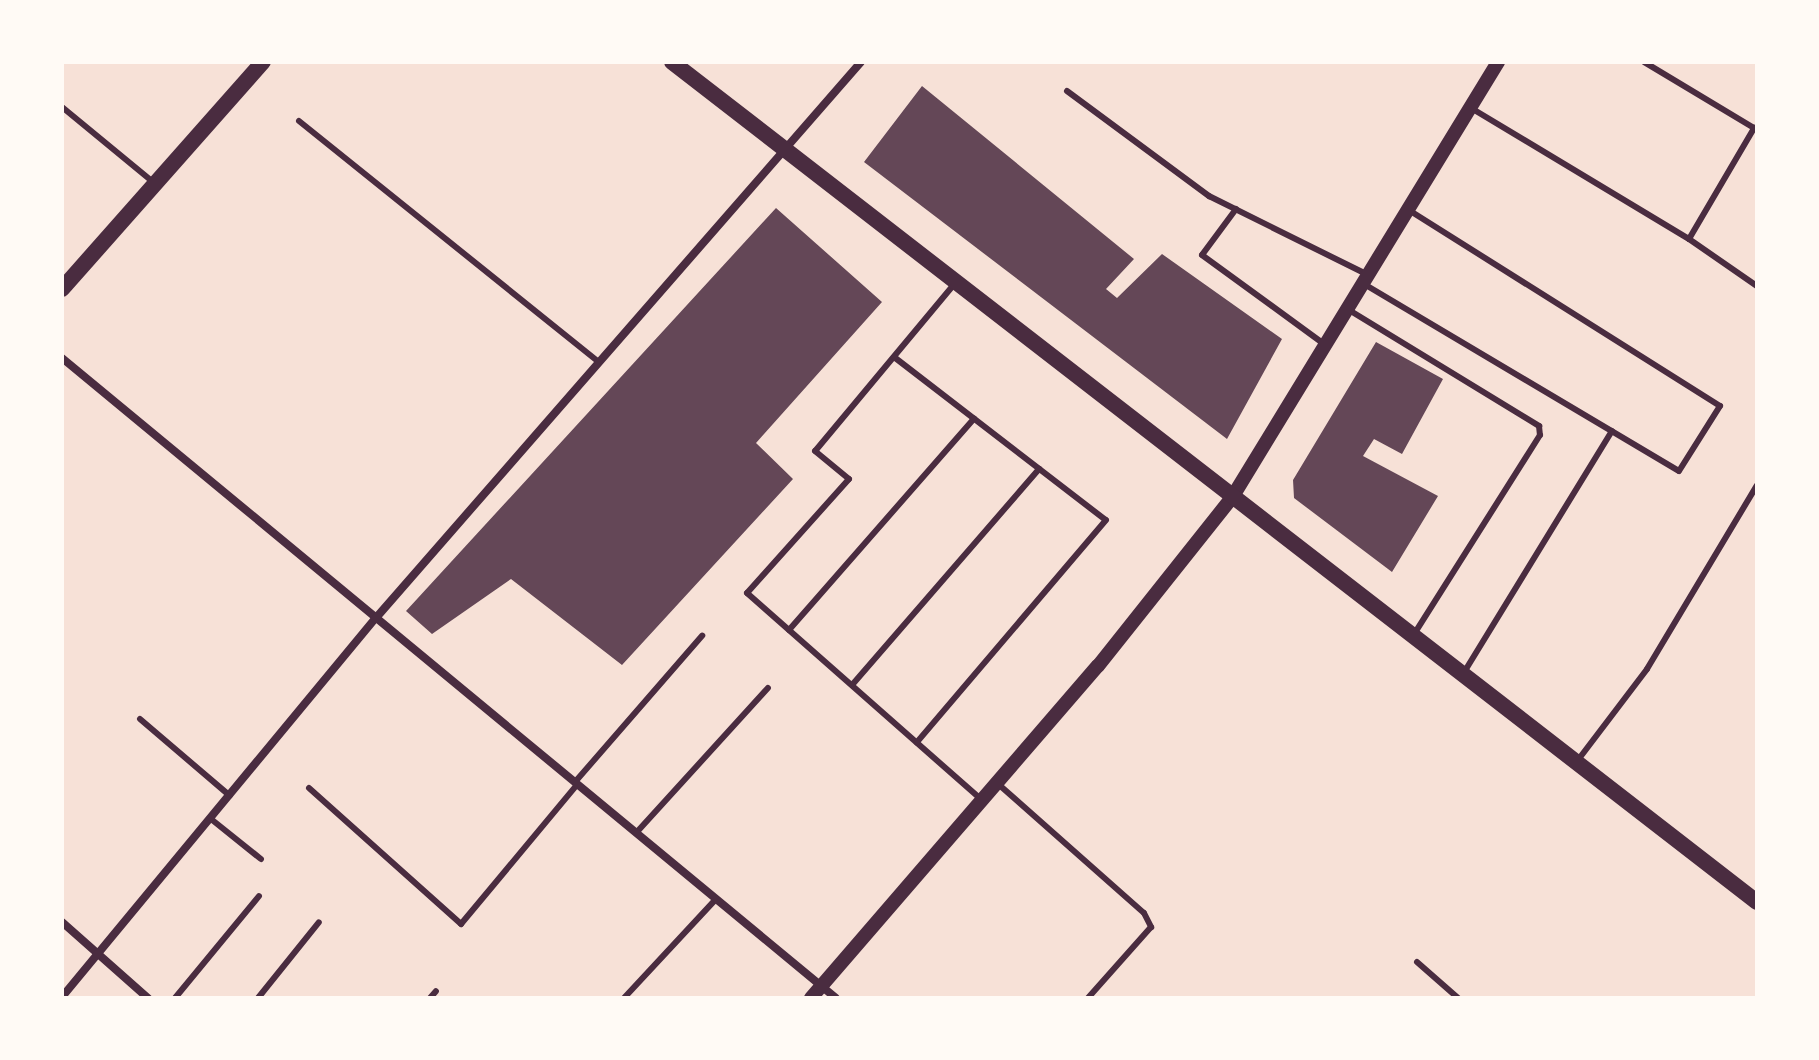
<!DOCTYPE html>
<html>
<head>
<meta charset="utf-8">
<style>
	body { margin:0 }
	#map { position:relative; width:1819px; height:1060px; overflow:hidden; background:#f7e1d7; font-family:"Space Grotesk",sans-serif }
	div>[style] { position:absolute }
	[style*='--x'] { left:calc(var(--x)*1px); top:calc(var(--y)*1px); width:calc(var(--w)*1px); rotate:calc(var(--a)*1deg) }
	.building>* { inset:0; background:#644757 }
	.service>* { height:6px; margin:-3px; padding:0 3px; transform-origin:3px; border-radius:3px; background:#4a2c40 }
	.minor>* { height:8px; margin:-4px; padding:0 4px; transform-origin:4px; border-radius:4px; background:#4a2c40 }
	.tertiary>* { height:14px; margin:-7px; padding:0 7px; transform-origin:7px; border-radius:7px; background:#4a2c40 }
	.secondary>* { height:16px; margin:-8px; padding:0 8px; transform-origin:8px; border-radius:8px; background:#4a2c40 }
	span { translate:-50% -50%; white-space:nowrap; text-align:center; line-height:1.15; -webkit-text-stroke:6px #fffaf5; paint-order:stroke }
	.frame { position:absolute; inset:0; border:64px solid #fffaf5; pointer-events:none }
</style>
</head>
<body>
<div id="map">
	<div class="building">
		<i style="clip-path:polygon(922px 86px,1134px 259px,1106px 289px,1117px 298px,1162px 254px,1282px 339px,1227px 439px,864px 162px)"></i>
		<i style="clip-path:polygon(776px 208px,882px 302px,756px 443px,793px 479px,622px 665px,511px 579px,432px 634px,406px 611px)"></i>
		<i style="clip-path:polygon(1376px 342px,1443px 379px,1402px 454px,1374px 439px,1363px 456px,1438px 496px,1392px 572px,1294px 498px,1293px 480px)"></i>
	</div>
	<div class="service">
		<i style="--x:1067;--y:91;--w:177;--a:36.5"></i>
		<i style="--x:1209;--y:196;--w:175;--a:26.4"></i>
		<i style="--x:62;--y:107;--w:118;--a:39.5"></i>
		<i style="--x:1471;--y:108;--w:254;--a:31"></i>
		<i style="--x:1689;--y:239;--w:129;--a:-59.6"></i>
		<i style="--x:1754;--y:128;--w:128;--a:-149"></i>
		<i style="--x:299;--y:121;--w:385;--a:38.8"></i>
		<i style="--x:1236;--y:209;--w:57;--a:126.5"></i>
		<i style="--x:1202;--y:255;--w:151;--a:36.1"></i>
		<i style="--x:1689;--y:239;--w:83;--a:34.7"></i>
		<i style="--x:956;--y:282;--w:220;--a:129.8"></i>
		<i style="--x:815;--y:451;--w:44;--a:39.5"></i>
		<i style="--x:849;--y:479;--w:153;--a:131.8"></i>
		<i style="--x:747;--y:593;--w:312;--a:41.4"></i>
		<i style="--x:1364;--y:284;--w:366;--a:30.7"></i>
		<i style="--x:1679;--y:471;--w:77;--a:-57.8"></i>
		<i style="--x:1720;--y:406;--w:366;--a:-147.8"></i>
		<i style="--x:1349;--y:310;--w:223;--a:31.4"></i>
		<i style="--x:1539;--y:426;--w:9;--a:84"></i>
		<i style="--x:1540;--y:435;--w:238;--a:122.3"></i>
		<i style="--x:894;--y:357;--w:267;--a:37.6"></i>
		<i style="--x:1106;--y:520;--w:292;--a:130.4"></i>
		<i style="--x:789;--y:630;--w:281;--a:-48.8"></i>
		<i style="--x:1463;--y:674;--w:285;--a:-58.5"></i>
		<i style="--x:852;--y:685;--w:286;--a:-49.1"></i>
		<i style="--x:140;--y:719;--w:118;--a:40.5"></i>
		<i style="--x:1578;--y:760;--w:114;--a:-52.8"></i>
		<i style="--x:1647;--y:669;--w:214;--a:-59.1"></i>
		<i style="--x:575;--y:782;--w:194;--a:-49"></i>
		<i style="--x:997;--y:783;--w:196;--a:41.5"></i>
		<i style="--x:1144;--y:913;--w:16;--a:63"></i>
		<i style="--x:1151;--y:927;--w:95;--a:131.6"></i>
		<i style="--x:309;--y:788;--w:204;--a:41.8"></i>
		<i style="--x:461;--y:924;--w:181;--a:-50.2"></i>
		<i style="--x:211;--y:819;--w:64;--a:38.7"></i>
		<i style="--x:636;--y:833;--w:196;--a:-47.7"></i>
		<i style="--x:1417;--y:962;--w:55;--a:41.3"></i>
		<i style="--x:175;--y:998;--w:132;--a:-50.5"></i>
		<i style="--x:258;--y:998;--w:97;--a:-51.2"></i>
		<i style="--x:430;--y:998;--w:9;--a:-49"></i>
		<i style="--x:624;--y:998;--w:135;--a:-47.1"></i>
	</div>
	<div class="minor">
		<i style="--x:62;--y:358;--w:1004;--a:39.59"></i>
		<i style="--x:62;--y:922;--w:115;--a:41.5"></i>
		<i style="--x:62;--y:997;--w:491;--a:-50.4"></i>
		<i style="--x:375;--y:619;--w:739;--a:-48.89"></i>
	</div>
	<div class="tertiary">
		<i style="--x:811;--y:998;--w:439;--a:-49.2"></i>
		<i style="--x:1098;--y:666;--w:217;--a:-51.5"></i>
		<i style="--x:1233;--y:496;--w:509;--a:-58.59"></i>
	</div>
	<div class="secondary">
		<i style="--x:672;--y:62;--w:1372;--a:37.75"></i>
		<i style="--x:62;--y:289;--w:303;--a:-48.5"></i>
	</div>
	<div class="frame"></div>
</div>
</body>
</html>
